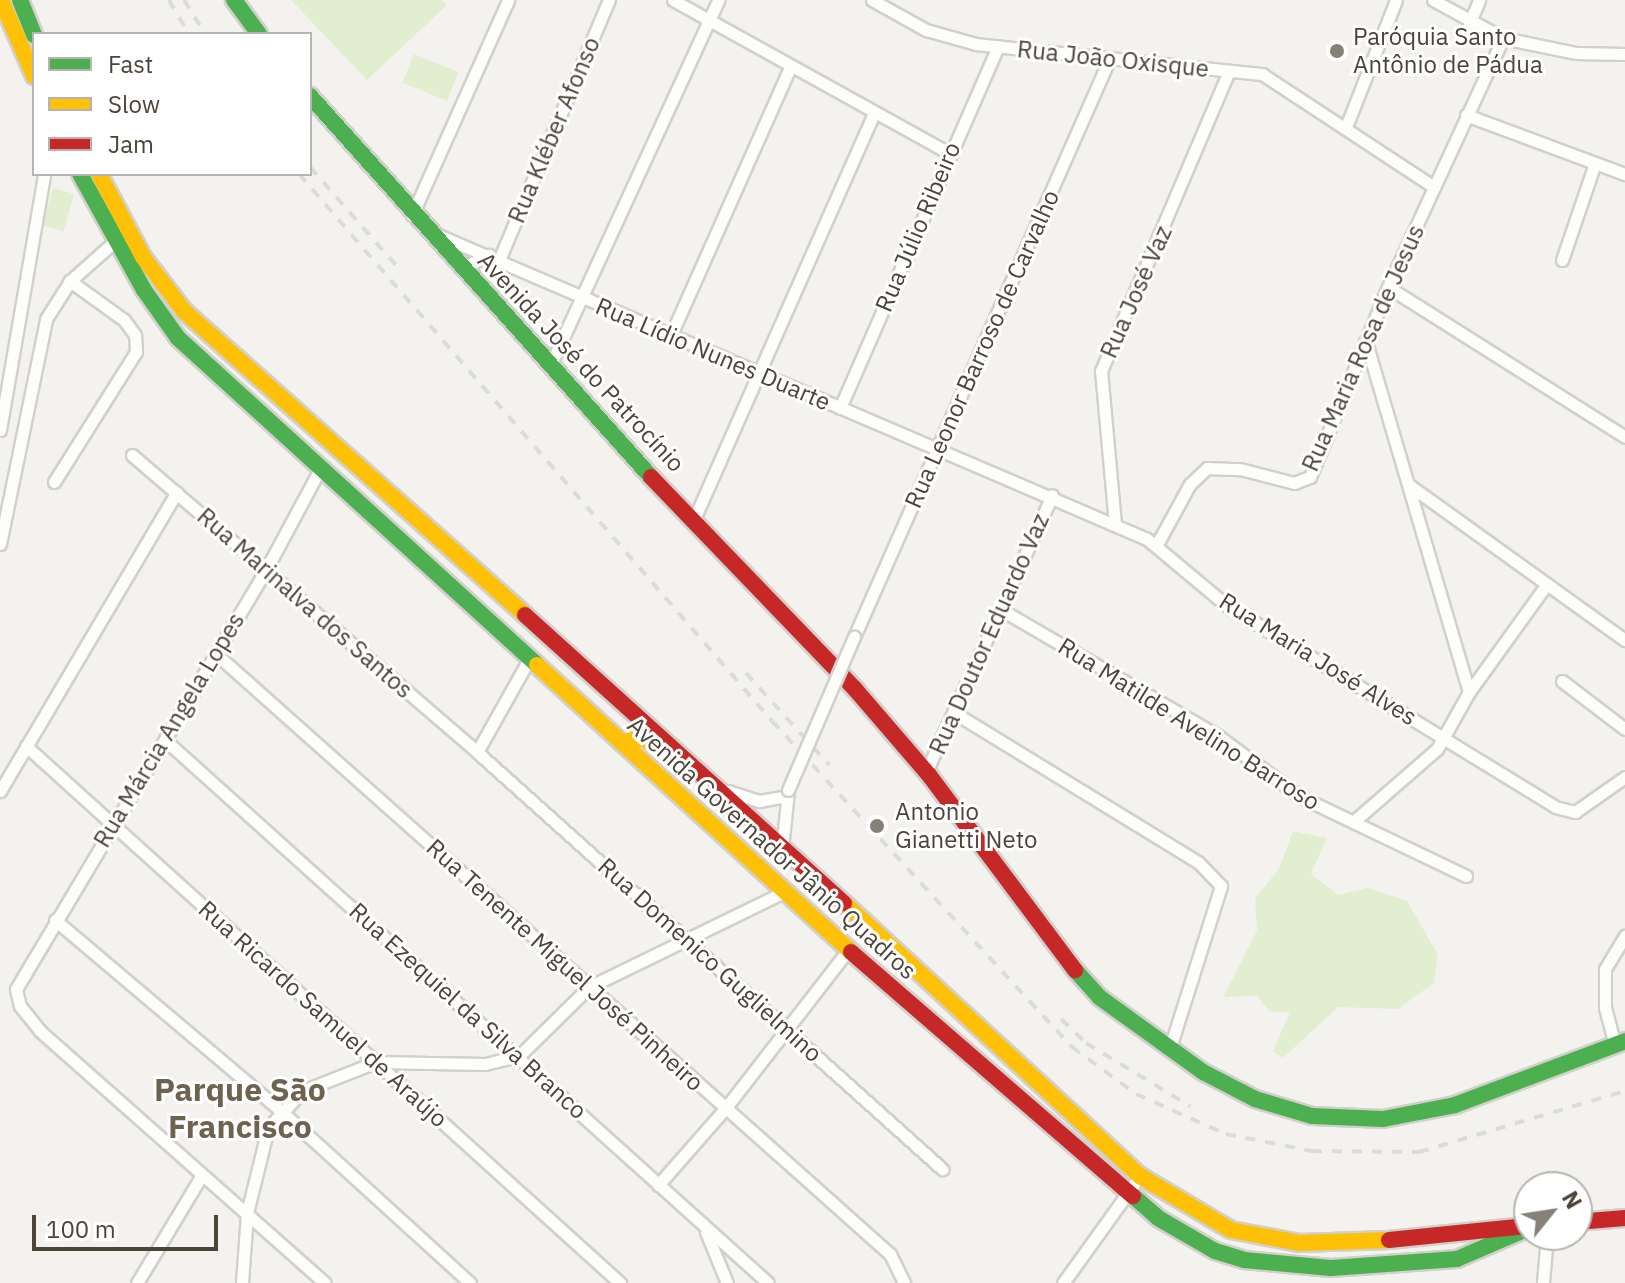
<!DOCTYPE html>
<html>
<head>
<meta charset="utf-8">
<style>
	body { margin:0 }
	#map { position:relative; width:1625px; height:1283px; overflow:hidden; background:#f4f2ee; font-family:"IBM Plex Sans",sans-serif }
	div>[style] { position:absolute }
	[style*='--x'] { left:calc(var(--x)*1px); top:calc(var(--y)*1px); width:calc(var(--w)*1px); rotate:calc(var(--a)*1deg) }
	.green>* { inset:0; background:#e1eecf; transform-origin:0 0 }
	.roads { filter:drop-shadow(2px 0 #d2d0cb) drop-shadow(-2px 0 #d2d0cb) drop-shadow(0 2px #d2d0cb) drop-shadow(0 -2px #d2d0cb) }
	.street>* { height:11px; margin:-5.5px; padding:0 5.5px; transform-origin:5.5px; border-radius:5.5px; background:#fdfdfc }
	.fast>* { height:16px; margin:-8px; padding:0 8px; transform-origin:8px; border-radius:8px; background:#4caf50 }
	.slow>* { height:16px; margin:-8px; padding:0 8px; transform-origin:8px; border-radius:8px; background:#ffc107 }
	.jam>* { height:16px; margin:-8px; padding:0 8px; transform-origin:8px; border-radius:8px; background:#c62828 }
	.rail>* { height:4px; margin-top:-2px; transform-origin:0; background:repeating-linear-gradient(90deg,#dbdbda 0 10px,transparent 0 20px) }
	.bridges { filter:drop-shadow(2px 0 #d2d0cb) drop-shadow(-2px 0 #d2d0cb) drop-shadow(0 2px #d2d0cb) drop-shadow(0 -2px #d2d0cb) }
	.street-bridge>* { height:11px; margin:-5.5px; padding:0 5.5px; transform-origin:5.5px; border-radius:5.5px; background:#fdfdfc }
	.dots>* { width:22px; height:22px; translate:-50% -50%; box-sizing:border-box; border:4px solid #fff; border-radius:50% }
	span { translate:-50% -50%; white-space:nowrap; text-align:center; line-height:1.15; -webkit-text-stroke:6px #fff; paint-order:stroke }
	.poi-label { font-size:24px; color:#4b4439 }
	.left { translate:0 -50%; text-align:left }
	.street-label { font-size:24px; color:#4b4439 }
	.district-label { font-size:32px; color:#6e6250; font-weight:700 }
	.legend { position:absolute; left:32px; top:32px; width:280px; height:144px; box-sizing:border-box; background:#fff; border:2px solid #b7b4b0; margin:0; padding:10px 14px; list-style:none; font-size:24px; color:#4b4439 }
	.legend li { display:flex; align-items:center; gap:16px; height:40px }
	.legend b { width:40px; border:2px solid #b7b4b0 }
	.north { position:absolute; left:1513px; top:1171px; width:80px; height:80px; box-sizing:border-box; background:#fff; border:2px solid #b7b4b0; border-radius:50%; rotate:60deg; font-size:22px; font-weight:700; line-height:32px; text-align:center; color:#4b4439 }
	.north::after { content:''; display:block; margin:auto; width:28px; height:36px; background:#868178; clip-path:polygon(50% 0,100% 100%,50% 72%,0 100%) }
	.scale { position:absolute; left:32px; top:1215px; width:186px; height:36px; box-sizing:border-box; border:4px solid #4b4439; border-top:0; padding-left:10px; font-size:24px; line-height:28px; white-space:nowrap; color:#4b4439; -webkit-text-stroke:6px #fff; paint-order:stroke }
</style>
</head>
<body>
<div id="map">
	<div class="green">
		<i style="clip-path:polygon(291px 0,442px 0,447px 5px,367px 80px)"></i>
		<i style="left:414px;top:54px;width:48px;height:31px;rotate:22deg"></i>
		<i style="left:53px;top:188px;width:22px;height:39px;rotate:16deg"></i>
		<i style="clip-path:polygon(1293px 831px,1327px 838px,1311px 874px,1338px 895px,1368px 888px,1407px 901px,1438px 955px,1434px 983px,1398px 1009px,1338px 1007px,1283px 1058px,1273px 1051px,1290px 1012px,1270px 1012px,1257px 996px,1223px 997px,1257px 931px,1255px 898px,1279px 869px)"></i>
	</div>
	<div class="roads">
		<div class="street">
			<i style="--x:673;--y:0;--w:316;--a:29"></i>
			<i style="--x:872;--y:0;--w:62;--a:29.1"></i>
			<i style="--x:926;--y:30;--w:52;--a:15.6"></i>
			<i style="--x:976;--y:44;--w:288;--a:6"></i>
			<i style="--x:1262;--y:74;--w:206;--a:33.3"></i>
			<i style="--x:1433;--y:0;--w:80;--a:28.5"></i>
			<i style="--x:1503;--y:38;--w:75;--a:11.6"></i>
			<i style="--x:1576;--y:53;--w:49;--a:1.2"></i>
			<i style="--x:1469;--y:24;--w:26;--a:-67"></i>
			<i style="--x:1466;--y:115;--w:170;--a:20.4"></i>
			<i style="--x:1346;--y:127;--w:136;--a:-68.5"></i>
			<i style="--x:412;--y:215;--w:235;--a:-65.9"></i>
			<i style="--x:438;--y:235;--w:771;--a:23.21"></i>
			<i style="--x:1147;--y:539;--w:103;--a:39.9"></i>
			<i style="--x:1226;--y:605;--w:386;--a:31.5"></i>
			<i style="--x:1555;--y:807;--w:21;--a:14"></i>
			<i style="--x:1575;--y:812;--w:61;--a:-35"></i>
			<i style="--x:499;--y:260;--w:282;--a:-67.1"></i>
			<i style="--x:1562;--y:260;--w:102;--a:-71.2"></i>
			<i style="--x:462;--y:268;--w:30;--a:-26"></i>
			<i style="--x:1388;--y:287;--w:280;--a:32.3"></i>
			<i style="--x:670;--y:337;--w:295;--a:-66"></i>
			<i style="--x:550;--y:366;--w:403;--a:-65.3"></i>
			<i style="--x:840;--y:408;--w:395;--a:-66.4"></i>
			<i style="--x:0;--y:430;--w:260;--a:-80.2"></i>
			<i style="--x:132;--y:455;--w:455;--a:40.7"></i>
			<i style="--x:477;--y:752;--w:625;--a:41.88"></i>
			<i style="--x:320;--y:469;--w:112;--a:118.2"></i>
			<i style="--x:267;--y:568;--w:490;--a:120.8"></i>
			<i style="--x:16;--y:989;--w:17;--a:77"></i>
			<i style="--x:20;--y:1006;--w:32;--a:51"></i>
			<i style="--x:40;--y:1031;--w:380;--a:41.5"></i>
			<i style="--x:54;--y:482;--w:154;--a:-57.8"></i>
			<i style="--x:136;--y:352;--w:17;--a:-93"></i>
			<i style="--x:135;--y:335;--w:19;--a:-126"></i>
			<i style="--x:124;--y:320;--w:67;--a:-144.2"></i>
			<i style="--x:1409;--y:485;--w:266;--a:35.7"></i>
			<i style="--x:695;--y:517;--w:442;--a:-66.1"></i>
			<i style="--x:1115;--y:524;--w:154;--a:-95.2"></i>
			<i style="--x:1101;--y:371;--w:326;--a:-66.9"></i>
			<i style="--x:0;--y:544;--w:230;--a:-78.4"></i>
			<i style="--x:46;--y:319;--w:45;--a:-57.7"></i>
			<i style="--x:70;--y:281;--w:60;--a:-41.6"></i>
			<i style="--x:1156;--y:546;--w:71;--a:-61.3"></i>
			<i style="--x:1190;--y:484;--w:23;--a:-43"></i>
			<i style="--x:1207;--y:468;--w:33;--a:2"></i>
			<i style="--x:1240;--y:469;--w:56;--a:14.5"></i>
			<i style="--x:1294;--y:483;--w:17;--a:-21"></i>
			<i style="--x:1310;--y:477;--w:205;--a:-67.7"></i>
			<i style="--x:1388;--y:287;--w:274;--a:-65.2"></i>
			<i style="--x:1000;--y:609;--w:252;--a:30.2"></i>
			<i style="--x:1218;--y:736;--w:103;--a:36.3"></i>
			<i style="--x:1301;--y:797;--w:183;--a:25.6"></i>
			<i style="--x:854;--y:637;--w:631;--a:-66.16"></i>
			<i style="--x:216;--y:654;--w:902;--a:41.68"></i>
			<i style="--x:890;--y:1254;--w:32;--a:64"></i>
			<i style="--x:1562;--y:681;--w:79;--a:37.3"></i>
			<i style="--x:1469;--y:692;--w:133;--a:-54.2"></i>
			<i style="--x:953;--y:712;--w:287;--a:31.5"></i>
			<i style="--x:1198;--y:862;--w:33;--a:46"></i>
			<i style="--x:1221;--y:886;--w:170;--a:107.5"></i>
			<i style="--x:165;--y:740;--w:811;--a:42"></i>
			<i style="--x:26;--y:746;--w:801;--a:42.11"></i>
			<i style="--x:477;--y:752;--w:104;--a:-60.7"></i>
			<i style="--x:926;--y:772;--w:304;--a:-65.5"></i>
			<i style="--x:0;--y:791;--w:347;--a:-59.4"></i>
			<i style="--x:728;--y:791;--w:33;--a:18"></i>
			<i style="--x:759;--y:801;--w:27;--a:-10"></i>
			<i style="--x:1353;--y:822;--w:111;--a:-41"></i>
			<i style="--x:1437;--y:749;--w:65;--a:-60.7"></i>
			<i style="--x:1469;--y:692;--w:366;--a:-106.4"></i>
			<i style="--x:782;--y:849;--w:58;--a:-84.1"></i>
			<i style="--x:55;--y:920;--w:294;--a:40.2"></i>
			<i style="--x:280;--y:1110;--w:257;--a:42.3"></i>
			<i style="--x:1615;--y:1045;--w:38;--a:-105"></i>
			<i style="--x:1605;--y:1008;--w:39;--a:-90"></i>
			<i style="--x:1605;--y:969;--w:39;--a:-59"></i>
			<i style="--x:658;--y:1185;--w:100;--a:-48.7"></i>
			<i style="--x:724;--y:1110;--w:202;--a:-52.2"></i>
			<i style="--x:706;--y:1232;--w:55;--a:67.6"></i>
			<i style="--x:137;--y:1283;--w:126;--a:-59"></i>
			<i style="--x:242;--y:1283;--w:70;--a:-85.9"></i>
			<i style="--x:247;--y:1213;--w:88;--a:-76.1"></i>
			<i style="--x:268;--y:1128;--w:50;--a:-47.4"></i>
			<i style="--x:302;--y:1091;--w:79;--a:-21.4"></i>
			<i style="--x:376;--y:1062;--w:109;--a:1.1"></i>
			<i style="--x:485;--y:1064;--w:36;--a:-14"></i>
			<i style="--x:520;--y:1055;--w:97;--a:-44.6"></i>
			<i style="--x:589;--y:987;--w:217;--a:-26"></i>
			<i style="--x:1063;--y:1283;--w:132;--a:-54.3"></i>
			<i style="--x:1543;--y:1283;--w:48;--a:-85.2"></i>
		</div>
		<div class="fast">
			<i style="--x:20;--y:0;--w:38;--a:68"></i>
			<i style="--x:234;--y:0;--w:42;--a:53.7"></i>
			<i style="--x:310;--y:96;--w:511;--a:48.17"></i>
			<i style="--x:80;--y:174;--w:132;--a:61.1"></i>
			<i style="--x:144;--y:290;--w:59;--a:54.7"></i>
			<i style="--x:178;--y:338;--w:486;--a:42.3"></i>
			<i style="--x:1075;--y:970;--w:36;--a:48"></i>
			<i style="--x:1099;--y:997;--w:128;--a:35.8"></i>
			<i style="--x:1203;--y:1072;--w:59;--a:27.4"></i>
			<i style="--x:1255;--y:1099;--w:59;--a:16.6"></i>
			<i style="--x:1312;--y:1116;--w:71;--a:2.4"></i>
			<i style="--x:1383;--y:1119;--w:73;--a:-11"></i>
			<i style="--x:1455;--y:1105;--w:182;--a:-20.6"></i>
			<i style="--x:1133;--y:1196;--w:33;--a:41"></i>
			<i style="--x:1158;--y:1218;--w:66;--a:30.1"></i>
			<i style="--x:1215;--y:1251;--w:30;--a:17"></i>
			<i style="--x:1244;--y:1260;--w:87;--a:5.3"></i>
			<i style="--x:1331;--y:1268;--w:126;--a:-4.1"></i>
			<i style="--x:1457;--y:1259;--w:78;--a:-23.3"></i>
		</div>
		<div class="slow">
			<i style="--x:1;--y:0;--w:83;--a:66.5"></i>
			<i style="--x:99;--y:174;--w:94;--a:62.1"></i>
			<i style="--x:143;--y:257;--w:68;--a:52.8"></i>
			<i style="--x:184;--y:311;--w:457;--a:41.7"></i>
			<i style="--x:537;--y:665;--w:425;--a:42.4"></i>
			<i style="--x:622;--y:743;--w:19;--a:-16"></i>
			<i style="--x:640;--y:738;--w:29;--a:20"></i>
			<i style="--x:844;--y:903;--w:403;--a:42.7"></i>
			<i style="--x:1140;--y:1176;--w:106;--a:30.7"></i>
			<i style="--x:1231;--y:1230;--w:69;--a:10.8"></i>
			<i style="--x:1299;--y:1243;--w:90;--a:-1.9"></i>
		</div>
		<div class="jam">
			<i style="--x:651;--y:477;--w:294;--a:46.1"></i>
			<i style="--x:855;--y:689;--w:113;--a:49.3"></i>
			<i style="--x:929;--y:775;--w:244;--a:53.2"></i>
			<i style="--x:525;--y:615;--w:430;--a:42.1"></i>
			<i style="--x:851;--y:952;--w:373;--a:40.9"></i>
			<i style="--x:1577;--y:1222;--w:48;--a:-4.8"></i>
			<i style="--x:1389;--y:1240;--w:138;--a:-5.8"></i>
		</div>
	</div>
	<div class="rail">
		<i style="--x:169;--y:0;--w:39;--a:60"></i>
		<i style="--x:184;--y:0;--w:40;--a:58"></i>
		<i style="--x:310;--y:167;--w:140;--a:48.8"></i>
		<i style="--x:299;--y:174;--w:723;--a:49.15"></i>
		<i style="--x:772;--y:721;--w:443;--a:47.4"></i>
		<i style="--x:1072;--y:1047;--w:79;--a:36.3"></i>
		<i style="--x:1136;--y:1094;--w:98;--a:24"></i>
		<i style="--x:1226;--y:1134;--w:88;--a:11.2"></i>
		<i style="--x:1312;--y:1151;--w:107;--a:0.5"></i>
		<i style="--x:1419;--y:1152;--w:215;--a:-16.5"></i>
		<i style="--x:746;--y:673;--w:124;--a:47.9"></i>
		<i style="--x:1061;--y:1019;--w:35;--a:44"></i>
		<i style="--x:1086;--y:1043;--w:122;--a:31.2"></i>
	</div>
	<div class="bridges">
		<div class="street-bridge">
			<i style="--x:788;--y:790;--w:167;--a:-66.7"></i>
		</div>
	</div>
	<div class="dots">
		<i style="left:1337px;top:51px;background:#868178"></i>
		<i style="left:877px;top:826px;background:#868178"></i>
	</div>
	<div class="poi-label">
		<span class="left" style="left:1353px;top:51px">Paróquia Santo<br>Antônio de Pádua</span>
		<span class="left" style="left:895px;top:826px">Antonio<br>Gianetti Neto</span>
	</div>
	<div class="street-label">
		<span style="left:1113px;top:59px;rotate:6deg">Rua João Oxisque</span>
		<span style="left:554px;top:130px;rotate:-67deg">Rua Kléber Afonso</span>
		<span style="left:918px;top:227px;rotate:-67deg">Rua Júlio Ribeiro</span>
		<span style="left:1136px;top:292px;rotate:-66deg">Rua José Vaz</span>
		<span style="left:1363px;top:348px;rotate:-66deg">Rua Maria Rosa de Jesus</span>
		<span style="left:982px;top:349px;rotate:-66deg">Rua Leonor Barroso de Carvalho</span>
		<span style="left:713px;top:354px;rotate:23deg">Rua Lídio Nunes Duarte</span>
		<span style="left:581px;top:362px;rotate:47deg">Avenida José do Patrocínio</span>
		<span style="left:305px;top:603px;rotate:41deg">Rua Marinalva dos Santos</span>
		<span style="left:989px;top:634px;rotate:-66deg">Rua Doutor Eduardo Vaz</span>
		<span style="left:1318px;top:659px;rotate:32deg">Rua Maria José Alves</span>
		<span style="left:1189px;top:724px;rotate:32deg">Rua Matilde Avelino Barroso</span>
		<span style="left:169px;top:730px;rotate:-59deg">Rua Márcia Angela Lopes</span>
		<span style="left:772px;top:848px;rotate:42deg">Avenida Governador Jânio Quadros</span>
		<span style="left:710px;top:960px;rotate:42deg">Rua Domenico Guglielmino</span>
		<span style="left:565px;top:965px;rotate:42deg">Rua Tenente Miguel José Pinheiro</span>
		<span style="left:468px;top:1011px;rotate:42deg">Rua Ezequiel da Silva Branco</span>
		<span style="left:323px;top:1014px;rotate:42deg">Rua Ricardo Samuel de Araújo</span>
	</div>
	<div class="district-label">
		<span style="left:240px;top:1108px">Parque São<br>Francisco</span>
	</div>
	<ul class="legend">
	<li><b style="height:10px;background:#4caf50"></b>Fast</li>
	<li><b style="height:10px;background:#ffc107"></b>Slow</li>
	<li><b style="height:10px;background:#c62828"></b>Jam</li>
	</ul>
	<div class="north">N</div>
	<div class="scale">100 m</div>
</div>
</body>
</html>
